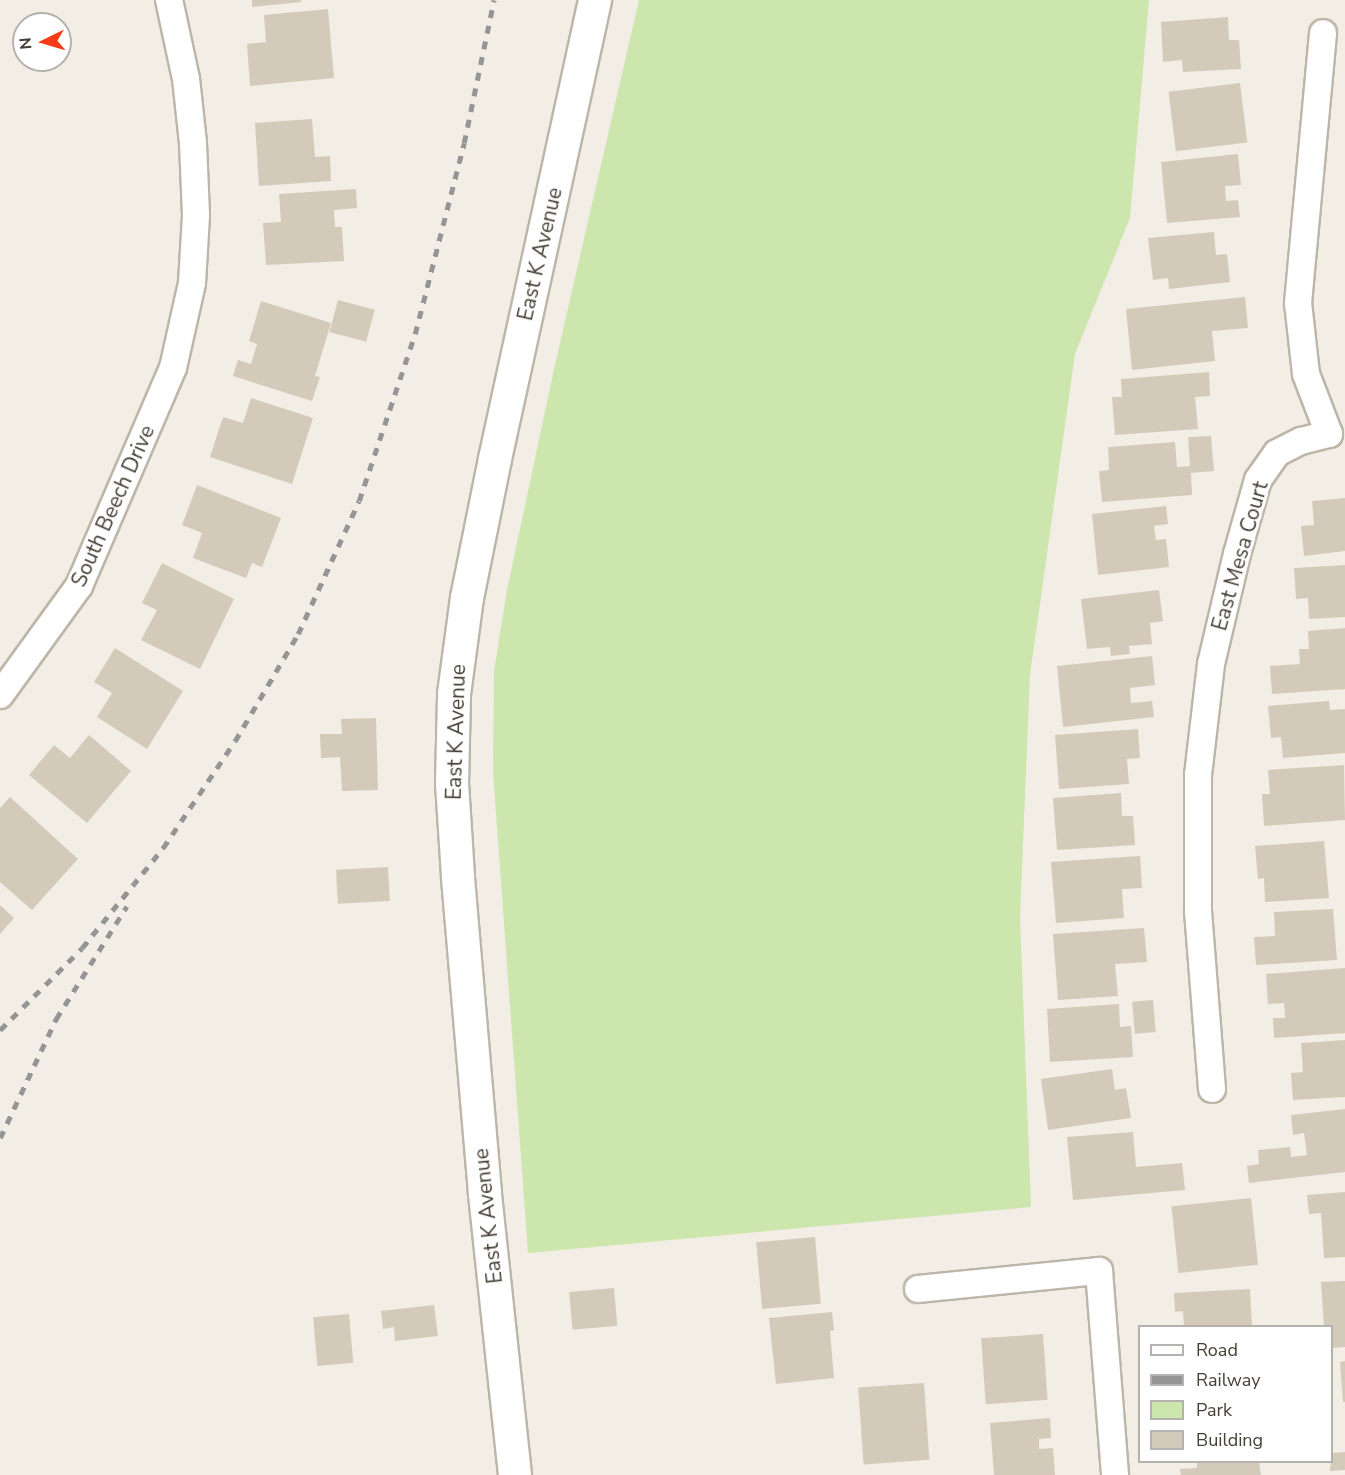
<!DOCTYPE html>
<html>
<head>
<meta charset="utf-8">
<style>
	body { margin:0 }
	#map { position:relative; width:1345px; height:1475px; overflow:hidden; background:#f2eee5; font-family:"Nunito Sans",sans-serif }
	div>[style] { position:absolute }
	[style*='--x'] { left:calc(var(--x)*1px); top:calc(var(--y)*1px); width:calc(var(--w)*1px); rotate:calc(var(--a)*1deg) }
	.green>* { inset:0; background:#cce6ae }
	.building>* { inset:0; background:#d4caba; transform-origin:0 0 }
	.roads { filter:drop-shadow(2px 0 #bdb6a8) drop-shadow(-2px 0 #bdb6a8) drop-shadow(0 2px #bdb6a8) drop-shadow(0 -2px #bdb6a8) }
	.minor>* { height:26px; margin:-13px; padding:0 13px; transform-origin:13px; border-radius:13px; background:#fff }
	.tertiary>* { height:32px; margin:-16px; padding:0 16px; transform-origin:16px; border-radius:16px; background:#fff }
	.rail>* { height:4.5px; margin-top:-2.25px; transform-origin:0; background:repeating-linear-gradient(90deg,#959595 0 8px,transparent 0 16px) }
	span { translate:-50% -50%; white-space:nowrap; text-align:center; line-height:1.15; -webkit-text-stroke:6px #fff; paint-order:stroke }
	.street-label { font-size:21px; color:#453f35 }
	.legend { position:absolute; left:1138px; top:1325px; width:195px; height:138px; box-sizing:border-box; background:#fff; border:2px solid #b5b2ae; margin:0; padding:8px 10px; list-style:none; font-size:18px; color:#453f35 }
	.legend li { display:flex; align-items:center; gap:12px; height:30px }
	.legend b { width:30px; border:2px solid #b5b2ae }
	.north { position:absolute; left:12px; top:12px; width:60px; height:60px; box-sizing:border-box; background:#fff; border:2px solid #b5b2ae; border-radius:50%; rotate:265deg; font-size:16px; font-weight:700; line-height:24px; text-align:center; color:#453f35 }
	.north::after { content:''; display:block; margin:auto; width:21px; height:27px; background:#f73c17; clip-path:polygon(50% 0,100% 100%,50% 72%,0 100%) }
</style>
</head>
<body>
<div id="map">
	<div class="green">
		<i style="clip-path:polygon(639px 0,1149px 0,1130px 218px,1075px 354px,1030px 675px,1020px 917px,1031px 1207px,528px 1253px,493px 772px,494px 671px,507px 590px,554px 369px)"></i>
	</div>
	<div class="building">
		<i style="clip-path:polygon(252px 0,301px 0,301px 2px,252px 7px)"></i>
		<i style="clip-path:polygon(328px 9px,334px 78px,250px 86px,247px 44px,266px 42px,264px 15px)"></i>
		<i style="clip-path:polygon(1228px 17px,1229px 40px,1239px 40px,1241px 69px,1183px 72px,1182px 60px,1163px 62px,1161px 22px)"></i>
		<i style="left:1240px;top:83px;width:60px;height:72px;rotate:83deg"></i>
		<i style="clip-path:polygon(312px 119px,315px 157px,330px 156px,331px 181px,259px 186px,255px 123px)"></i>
		<i style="clip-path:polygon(1238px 154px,1241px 185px,1225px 186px,1226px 201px,1238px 200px,1240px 217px,1167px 223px,1161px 162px)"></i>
		<i style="clip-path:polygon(356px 189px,357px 208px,334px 210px,335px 227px,342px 227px,344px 261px,266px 265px,263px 223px,281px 222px,279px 194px)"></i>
		<i style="clip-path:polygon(1214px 232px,1216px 255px,1227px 254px,1230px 282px,1169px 289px,1168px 278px,1153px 280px,1148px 238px)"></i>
		<i style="clip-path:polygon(1245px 297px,1248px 328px,1212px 331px,1215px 361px,1132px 370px,1126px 309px)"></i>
		<i style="left:338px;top:300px;width:38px;height:33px;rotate:15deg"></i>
		<i style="clip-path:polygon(261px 301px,331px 323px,315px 376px,320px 377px,312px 401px,233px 376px,238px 360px,251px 364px,257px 344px,249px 341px)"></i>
		<i style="clip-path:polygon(1209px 372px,1210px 396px,1195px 397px,1198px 429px,1115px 435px,1112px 397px,1122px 397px,1121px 379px)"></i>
		<i style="clip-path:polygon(251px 398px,313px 418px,292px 484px,210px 457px,223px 417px,243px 423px)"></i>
		<i style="clip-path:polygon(1211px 436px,1214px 471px,1191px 473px,1192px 495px,1102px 502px,1099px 471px,1109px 470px,1108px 447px,1175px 442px,1177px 467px,1190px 466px,1188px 437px)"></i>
		<i style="clip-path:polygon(197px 485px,281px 518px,262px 567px,252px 563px,246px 578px,193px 558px,202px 533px,182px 525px)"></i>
		<i style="clip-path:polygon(1345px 498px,1345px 551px,1304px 556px,1301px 526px,1314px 525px,1312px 501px)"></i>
		<i style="clip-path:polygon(1166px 506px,1168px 524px,1154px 526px,1156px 540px,1166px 539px,1169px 567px,1098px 575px,1092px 514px)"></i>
		<i style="clip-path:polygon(162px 563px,234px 599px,200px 669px,141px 640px,157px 610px,142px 603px)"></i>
		<i style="clip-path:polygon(1345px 565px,1345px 617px,1309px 619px,1308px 598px,1296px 599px,1294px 568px)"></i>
		<i style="clip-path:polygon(1159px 590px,1163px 621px,1150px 623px,1152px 644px,1129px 646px,1130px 654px,1111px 656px,1110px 647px,1087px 649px,1081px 599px)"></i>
		<i style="clip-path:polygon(1345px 628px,1345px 689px,1272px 694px,1270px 666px,1300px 664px,1299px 649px,1309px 649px,1308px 631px)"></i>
		<i style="clip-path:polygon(115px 648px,183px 691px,147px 749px,97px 717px,112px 693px,94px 682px)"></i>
		<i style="clip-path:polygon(1152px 656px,1155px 685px,1130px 688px,1131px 703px,1152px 701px,1154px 717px,1063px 727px,1057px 666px)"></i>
		<i style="clip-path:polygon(1329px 701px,1330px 710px,1345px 709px,1345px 753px,1283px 758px,1281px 737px,1271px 738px,1268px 706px)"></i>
		<i style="clip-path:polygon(376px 718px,378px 790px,342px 791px,340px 757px,321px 758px,320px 734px,342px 734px,341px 719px)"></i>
		<i style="clip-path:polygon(1138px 729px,1140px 758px,1127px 759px,1129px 784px,1059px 789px,1055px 735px)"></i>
		<i style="clip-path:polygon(89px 735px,131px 771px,87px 823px,29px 775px,54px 745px,70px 758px)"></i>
		<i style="clip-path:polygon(1344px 765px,1345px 820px,1264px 826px,1262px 794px,1270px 794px,1268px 770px)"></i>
		<i style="clip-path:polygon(1121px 793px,1122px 816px,1133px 816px,1135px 845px,1057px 850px,1053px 798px)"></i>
		<i style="clip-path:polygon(10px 797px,78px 859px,32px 910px,0 882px,0 808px)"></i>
		<i style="clip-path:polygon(1324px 841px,1329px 898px,1265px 902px,1264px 878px,1258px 879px,1255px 846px)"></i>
		<i style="clip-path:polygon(1140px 856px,1142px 888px,1122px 889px,1124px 918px,1056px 923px,1051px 862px)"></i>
		<i style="left:388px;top:867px;width:34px;height:52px;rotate:87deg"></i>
		<i style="clip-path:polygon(0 905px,14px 918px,0 934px)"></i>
		<i style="clip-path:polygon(1333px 909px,1337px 960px,1256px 965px,1254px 937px,1275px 936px,1274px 912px)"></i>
		<i style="clip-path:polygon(1144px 928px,1147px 962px,1115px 964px,1118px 996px,1058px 1000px,1053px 934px)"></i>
		<i style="clip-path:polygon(1345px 968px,1345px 1033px,1274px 1038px,1273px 1018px,1285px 1018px,1284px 1003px,1268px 1004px,1266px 974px)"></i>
		<i style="left:1153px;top:1000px;width:32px;height:21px;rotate:85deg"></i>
		<i style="clip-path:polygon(1119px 1004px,1120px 1027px,1131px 1026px,1133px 1057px,1050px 1062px,1047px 1009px)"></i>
		<i style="clip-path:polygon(1345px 1040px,1345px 1097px,1293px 1100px,1291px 1073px,1303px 1072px,1301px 1043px)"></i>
		<i style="clip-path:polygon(1112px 1069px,1115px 1090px,1126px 1088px,1131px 1118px,1048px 1130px,1041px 1079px)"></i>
		<i style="clip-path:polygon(1345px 1109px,1345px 1172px,1249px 1183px,1247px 1166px,1259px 1164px,1258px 1150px,1290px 1147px,1291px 1157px,1307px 1155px,1304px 1133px,1293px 1135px,1291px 1115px)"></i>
		<i style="clip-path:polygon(1133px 1132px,1136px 1167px,1182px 1163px,1185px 1190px,1073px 1200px,1067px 1137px)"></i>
		<i style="clip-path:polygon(1345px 1192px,1345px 1257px,1324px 1258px,1321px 1213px,1309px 1214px,1307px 1195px)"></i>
		<i style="left:1251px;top:1198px;width:67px;height:80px;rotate:84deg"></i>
		<i style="left:815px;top:1237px;width:67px;height:59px;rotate:85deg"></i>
		<i style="clip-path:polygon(1345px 1281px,1345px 1347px,1332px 1348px,1332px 1326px,1324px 1326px,1321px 1282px)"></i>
		<i style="left:614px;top:1288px;width:38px;height:45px;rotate:85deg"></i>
		<i style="clip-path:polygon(1250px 1289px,1252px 1326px,1184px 1326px,1183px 1311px,1175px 1312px,1174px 1293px)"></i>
		<i style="clip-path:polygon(434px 1305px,438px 1336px,395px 1341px,394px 1327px,383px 1329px,381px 1311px)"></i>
		<i style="clip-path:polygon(832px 1312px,834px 1330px,830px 1331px,834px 1378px,776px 1384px,769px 1318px)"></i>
		<i style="left:349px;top:1314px;width:49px;height:36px;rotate:85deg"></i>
		<i style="left:1043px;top:1334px;width:66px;height:62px;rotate:86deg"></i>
		<i style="clip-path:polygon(1345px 1361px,1345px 1402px,1343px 1402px,1340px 1362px)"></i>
		<i style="left:924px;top:1383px;width:77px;height:66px;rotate:86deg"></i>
		<i style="clip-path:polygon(1050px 1418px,1051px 1438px,1039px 1439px,1039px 1449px,1053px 1448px,1055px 1475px,994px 1475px,990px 1423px)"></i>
		<i style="clip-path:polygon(1345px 1452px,1345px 1470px,1330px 1471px,1332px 1453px)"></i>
		<i style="clip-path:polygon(1197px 1462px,1259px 1462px,1261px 1475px,1181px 1475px,1180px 1469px,1197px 1468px)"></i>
	</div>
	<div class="roads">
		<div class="minor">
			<i style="--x:0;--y:695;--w:135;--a:-54.1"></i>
			<i style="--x:79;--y:586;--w:237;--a:-66.7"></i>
			<i style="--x:173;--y:368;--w:87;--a:-77.4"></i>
			<i style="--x:192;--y:283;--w:68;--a:-86.6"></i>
			<i style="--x:196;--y:215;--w:72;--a:-92.4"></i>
			<i style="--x:193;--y:143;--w:64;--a:-96.2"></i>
			<i style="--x:186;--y:79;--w:81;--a:-102.1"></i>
			<i style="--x:1212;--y:1089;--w:179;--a:-94.5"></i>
			<i style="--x:1198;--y:911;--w:136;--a:-90"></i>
			<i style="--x:1198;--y:775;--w:112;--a:-83.3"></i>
			<i style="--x:1211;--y:664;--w:113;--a:-76.7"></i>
			<i style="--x:1237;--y:554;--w:77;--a:-74.2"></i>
			<i style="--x:1258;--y:480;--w:33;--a:-55"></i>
			<i style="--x:1277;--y:453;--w:27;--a:-27"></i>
			<i style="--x:1301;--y:441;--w:29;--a:-14"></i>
			<i style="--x:1329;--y:434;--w:64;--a:-111"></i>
			<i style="--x:1306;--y:374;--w:71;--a:-96.4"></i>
			<i style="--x:1298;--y:303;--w:271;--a:-84.7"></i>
			<i style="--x:918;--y:1289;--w:182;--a:-5.7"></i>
			<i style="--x:1099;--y:1271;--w:205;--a:85.5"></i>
		</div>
		<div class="tertiary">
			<i style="--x:515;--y:1475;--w:284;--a:-96.1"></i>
			<i style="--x:485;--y:1193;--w:318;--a:-94.9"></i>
			<i style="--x:458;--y:876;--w:92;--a:-93.7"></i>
			<i style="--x:452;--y:784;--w:90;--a:-88.7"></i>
			<i style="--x:454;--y:694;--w:97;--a:-82.3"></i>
			<i style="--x:467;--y:598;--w:142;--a:-78.6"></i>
			<i style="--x:495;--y:459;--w:470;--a:-77.7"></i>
		</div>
	</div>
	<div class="rail">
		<i style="--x:0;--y:1030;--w:116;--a:-45"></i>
		<i style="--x:82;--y:948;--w:129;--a:-51"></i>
		<i style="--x:163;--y:848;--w:129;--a:-56.1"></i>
		<i style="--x:235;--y:741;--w:124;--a:-59.5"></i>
		<i style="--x:298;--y:634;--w:146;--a:-65.4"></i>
		<i style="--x:359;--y:501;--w:176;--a:-71.5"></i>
		<i style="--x:415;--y:334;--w:197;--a:-75.6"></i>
		<i style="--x:464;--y:143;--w:146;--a:-78.2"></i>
		<i style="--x:0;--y:1138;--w:132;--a:-64.8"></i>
		<i style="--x:56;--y:1019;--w:133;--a:-57.9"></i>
	</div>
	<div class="street-label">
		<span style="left:540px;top:254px;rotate:-77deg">East K Avenue</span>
		<span style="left:113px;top:506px;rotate:-66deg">South Beech Drive</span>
		<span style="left:1240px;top:556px;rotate:-74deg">East Mesa Court</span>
		<span style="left:456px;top:732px;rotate:-88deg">East K Avenue</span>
		<span style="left:488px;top:1216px;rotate:-96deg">East K Avenue</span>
	</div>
	<ul class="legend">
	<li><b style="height:8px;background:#fff"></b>Road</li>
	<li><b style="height:8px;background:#959595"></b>Railway</li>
	<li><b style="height:16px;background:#cce6ae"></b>Park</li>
	<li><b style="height:16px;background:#d4caba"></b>Building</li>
	</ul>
	<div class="north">N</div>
</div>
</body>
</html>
